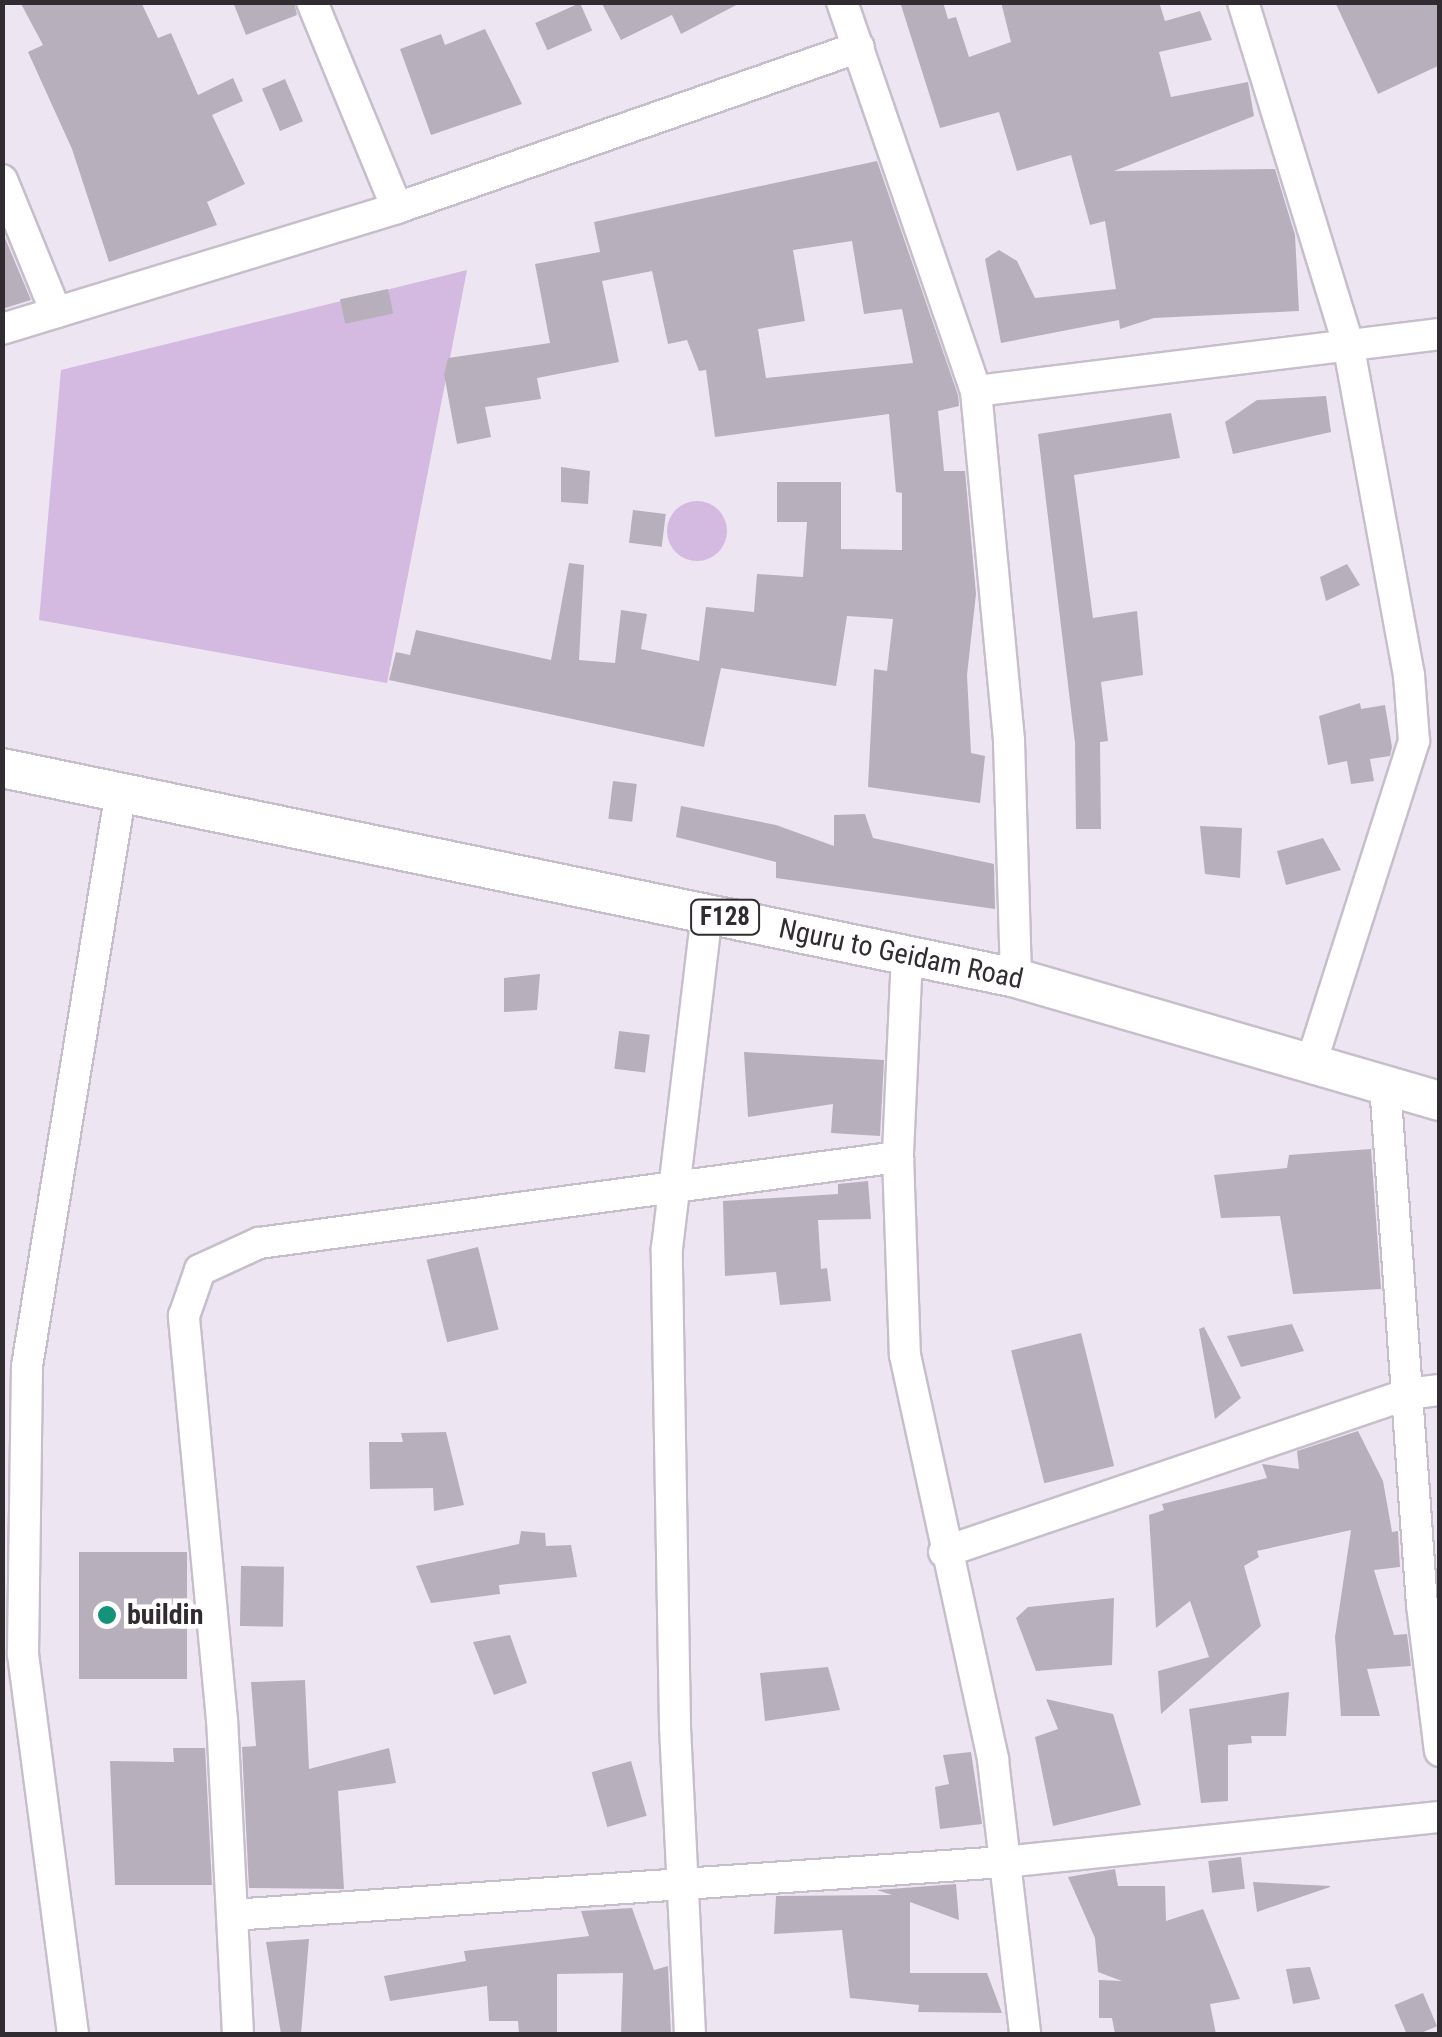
<!DOCTYPE html>
<html>
<head>
<meta charset="utf-8">
<style>
	body { margin:0 }
	#map { position:relative; width:1442px; height:2037px; overflow:hidden; background:#eee5f3; font-family:"Roboto Condensed",sans-serif }
	div>[style] { position:absolute }
	[style*='--x'] { left:calc(var(--x)*1px); top:calc(var(--y)*1px); width:calc(var(--w)*1px); rotate:calc(var(--a)*1deg) }
	.green>* { inset:0; background:#d4bae0 }
	.round { border-radius:50% }
	.building>* { inset:0; background:#b8afbd; transform-origin:0 0 }
	.roads { filter:drop-shadow(2px 0 #c7becb) drop-shadow(-2px 0 #c7becb) drop-shadow(0 2px #c7becb) drop-shadow(0 -2px #c7becb) }
	.minor>* { height:30px; margin:-15px; padding:0 15px; transform-origin:15px; border-radius:15px; background:#fff }
	.major>* { height:38px; margin:-19px; padding:0 19px; transform-origin:19px; border-radius:19px; background:#fff }
	.dots>* { width:28px; height:28px; translate:-50% -50%; box-sizing:border-box; border:5px solid #fff; border-radius:50% }
	span { translate:-50% -50%; white-space:nowrap; text-align:center; line-height:1.15; -webkit-text-stroke:9px #fff; paint-order:stroke }
	.shield-label span { padding:2px 8px; background:#fff; border:2px solid; border-radius:8px; -webkit-text-stroke-width:0 }
	.shield-label { font-size:25px; color:#302c31; font-weight:700 }
	.street-label { font-size:28px; color:#302c31 }
	.poi-label { font-size:28px; color:#302c31; font-weight:700 }
	.left { translate:0 -50%; text-align:left }
	.frame { position:absolute; inset:0; border:5px solid #302c31; pointer-events:none }
</style>
</head>
<body>
<div id="map">
	<div class="green">
		<i style="clip-path:polygon(467px 270px,387px 683px,39px 620px,61px 370px)"></i>
		<i class="round" style="left:667px;top:501px;width:60px;height:60px"></i>
	</div>
	<div class="building">
		<i style="clip-path:polygon(20px 2px,141px 2px,158px 38px,171px 33px,198px 95px,233px 78px,243px 101px,212px 115px,245px 184px,207px 202px,217px 225px,109px 262px,72px 149px,28px 52px,43px 45px)"></i>
		<i style="clip-path:polygon(233px 2px,294px 2px,297px 15px,246px 35px)"></i>
		<i style="clip-path:polygon(601px 2px,742px 2px,681px 34px,672px 15px,621px 40px)"></i>
		<i style="clip-path:polygon(900px 2px,943px 2px,948px 19px,956px 17px,969px 57px,1011px 42px,1001px 2px,1159px 2px,1165px 21px,1200px 11px,1212px 40px,1159px 52px,1171px 97px,1248px 82px,1254px 116px,1114px 171px,1275px 169px,1295px 235px,1299px 311px,1154px 318px,1120px 329px,1119px 320px,1001px 343px,985px 259px,999px 250px,1017px 261px,1035px 298px,1116px 289px,1105px 221px,1090px 225px,1071px 155px,1017px 171px,999px 112px,940px 128px)"></i>
		<i style="clip-path:polygon(1335px 2px,1440px 2px,1440px 65px,1378px 94px)"></i>
		<i style="left:580px;top:3px;width:30px;height:49px;rotate:66deg"></i>
		<i style="clip-path:polygon(485px 29px,522px 104px,431px 135px,400px 49px,441px 34px,445px 45px)"></i>
		<i style="left:285px;top:79px;width:46px;height:25px;rotate:67deg"></i>
		<i style="clip-path:polygon(evenodd,877px 161px,958px 395px,959px 406px,938px 411px,944px 471px,965px 471px,976px 594px,967px 675px,971px 753px,985px 756px,980px 803px,868px 787px,874px 669px,887px 671px,893px 619px,847px 616px,836px 686px,721px 668px,704px 747px,389px 680px,396px 652px,410px 655px,416px 630px,551px 660px,569px 563px,584px 565px,579px 660px,615px 663px,621px 610px,647px 614px,641px 649px,699px 661px,706px 607px,754px 612px,757px 574px,803px 577px,807px 522px,777px 522px,777px 482px,841px 482px,841px 549px,902px 550px,902px 493px,896px 492px,889px 414px,715px 437px,706px 370px,699px 371px,687px 340px,668px 344px,652px 271px,602px 281px,619px 362px,537px 378px,541px 399px,485px 407px,491px 437px,457px 444px,444px 374px,448px 358px,550px 343px,535px 264px,600px 252px,594px 222px,877px 161px,852px 241px,864px 314px,902px 309px,913px 363px,766px 378px,758px 329px,805px 321px,793px 250px,852px 241px)"></i>
		<i style="clip-path:polygon(2px 231px,31px 300px,2px 309px)"></i>
		<i style="left:388px;top:289px;width:25px;height:49px;rotate:78deg"></i>
		<i style="clip-path:polygon(1326px 396px,1331px 432px,1233px 454px,1225px 422px,1257px 400px)"></i>
		<i style="clip-path:polygon(1171px 413px,1180px 458px,1074px 475px,1093px 618px,1137px 611px,1143px 675px,1101px 682px,1108px 741px,1100px 742px,1101px 829px,1076px 829px,1075px 743px,1038px 434px)"></i>
		<i style="clip-path:polygon(561px 467px,590px 471px,588px 504px,561px 502px)"></i>
		<i style="left:633px;top:510px;width:33px;height:33px;rotate:7deg"></i>
		<i style="clip-path:polygon(1347px 564px,1360px 585px,1326px 601px,1320px 577px)"></i>
		<i style="clip-path:polygon(1360px 703px,1361px 709px,1385px 705px,1392px 747px,1390px 756px,1370px 759px,1374px 781px,1351px 784px,1347px 761px,1328px 765px,1319px 716px)"></i>
		<i style="left:613px;top:781px;width:24px;height:38px;rotate:7deg"></i>
		<i style="clip-path:polygon(681px 806px,776px 825px,834px 846px,834px 815px,865px 814px,873px 838px,994px 864px,995px 909px,776px 878px,776px 862px,676px 837px)"></i>
		<i style="clip-path:polygon(1200px 826px,1242px 828px,1240px 878px,1205px 874px)"></i>
		<i style="clip-path:polygon(1323px 838px,1341px 870px,1286px 885px,1277px 851px)"></i>
		<i style="clip-path:polygon(540px 974px,537px 1010px,504px 1012px,504px 978px)"></i>
		<i style="left:619px;top:1031px;width:31px;height:38px;rotate:7deg"></i>
		<i style="clip-path:polygon(744px 1052px,884px 1060px,880px 1136px,831px 1133px,833px 1104px,748px 1117px)"></i>
		<i style="clip-path:polygon(1371px 1149px,1381px 1289px,1293px 1294px,1280px 1216px,1221px 1218px,1214px 1175px,1287px 1168px,1289px 1155px)"></i>
		<i style="clip-path:polygon(868px 1181px,871px 1219px,818px 1220px,821px 1269px,827px 1268px,831px 1301px,780px 1305px,776px 1272px,725px 1276px,723px 1201px,838px 1194px,838px 1184px)"></i>
		<i style="left:478px;top:1247px;width:85px;height:53px;rotate:76deg"></i>
		<i style="clip-path:polygon(1292px 1324px,1304px 1351px,1241px 1367px,1227px 1336px)"></i>
		<i style="clip-path:polygon(1204px 1327px,1241px 1398px,1215px 1419px,1199px 1329px)"></i>
		<i style="left:1081px;top:1333px;width:137px;height:72px;rotate:76deg"></i>
		<i style="clip-path:polygon(1358px 1431px,1383px 1481px,1392px 1532px,1398px 1531px,1400px 1567px,1374px 1570px,1394px 1635px,1407px 1634px,1411px 1666px,1367px 1669px,1380px 1716px,1341px 1716px,1335px 1637px,1351px 1530px,1257px 1551px,1259px 1557px,1244px 1566px,1261px 1626px,1161px 1714px,1158px 1671px,1209px 1657px,1190px 1601px,1156px 1628px,1149px 1515px,1164px 1510px,1162px 1504px,1267px 1478px,1262px 1464px,1299px 1469px,1297px 1451px)"></i>
		<i style="clip-path:polygon(446px 1432px,464px 1505px,434px 1511px,433px 1488px,370px 1489px,369px 1442px,403px 1442px,401px 1433px)"></i>
		<i style="clip-path:polygon(521px 1531px,545px 1533px,546px 1546px,571px 1545px,577px 1577px,499px 1585px,500px 1594px,431px 1603px,416px 1566px,519px 1544px)"></i>
		<i style="left:79px;top:1552px;width:108px;height:127px"></i>
		<i style="left:241px;top:1566px;width:43px;height:60px;rotate:1deg"></i>
		<i style="clip-path:polygon(1114px 1598px,1112px 1665px,1036px 1671px,1016px 1618px,1028px 1607px)"></i>
		<i style="clip-path:polygon(510px 1635px,527px 1683px,494px 1695px,473px 1642px)"></i>
		<i style="clip-path:polygon(828px 1667px,840px 1710px,765px 1721px,760px 1673px)"></i>
		<i style="clip-path:polygon(305px 1680px,309px 1769px,389px 1748px,396px 1783px,338px 1791px,344px 1889px,249px 1888px,242px 1747px,256px 1746px,251px 1682px)"></i>
		<i style="clip-path:polygon(1289px 1692px,1286px 1736px,1251px 1736px,1252px 1743px,1228px 1745px,1228px 1801px,1201px 1803px,1189px 1709px)"></i>
		<i style="clip-path:polygon(1046px 1699px,1113px 1714px,1141px 1805px,1053px 1826px,1035px 1737px,1058px 1729px)"></i>
		<i style="clip-path:polygon(173px 1748px,205px 1748px,212px 1885px,115px 1885px,110px 1761px,174px 1762px)"></i>
		<i style="clip-path:polygon(971px 1752px,982px 1824px,940px 1829px,935px 1787px,949px 1784px,943px 1755px)"></i>
		<i style="left:631px;top:1761px;width:57px;height:41px;rotate:74deg"></i>
		<i style="left:1241px;top:1857px;width:32px;height:33px;rotate:83deg"></i>
		<i style="clip-path:polygon(1115px 1869px,1118px 1886px,1165px 1886px,1166px 1921px,1203px 1909px,1240px 1999px,1210px 2004px,1216px 2034px,1115px 2034px,1112px 2018px,1099px 2018px,1099px 1980px,1122px 1981px,1098px 1972px,1095px 1938px,1068px 1877px)"></i>
		<i style="clip-path:polygon(1253px 1882px,1330px 1886px,1330px 1887px,1257px 1912px)"></i>
		<i style="clip-path:polygon(956px 1884px,959px 1920px,910px 1902px,910px 1973px,987px 1973px,1002px 2013px,918px 2012px,919px 2005px,850px 1998px,842px 1930px,774px 1934px,776px 1896px,892px 1895px,877px 1890px)"></i>
		<i style="clip-path:polygon(632px 1908px,654px 1970px,668px 1966px,671px 2034px,621px 2034px,623px 1973px,557px 1974px,557px 2034px,519px 2034px,518px 2021px,489px 2021px,487px 1986px,390px 2001px,384px 1976px,466px 1961px,464px 1951px,589px 1936px,581px 1911px)"></i>
		<i style="clip-path:polygon(309px 1939px,301px 2034px,281px 2034px,266px 1942px)"></i>
		<i style="clip-path:polygon(1310px 1967px,1320px 1999px,1293px 2004px,1286px 1969px)"></i>
		<i style="left:1423px;top:1993px;width:36px;height:31px;rotate:67deg"></i>
	</div>
	<div class="roads">
		<div class="minor">
			<i style="--x:312;--y:2;--w:223;--a:67.6"></i>
			<i style="--x:842;--y:2;--w:411;--a:71"></i>
			<i style="--x:976;--y:391;--w:352;--a:84.6"></i>
			<i style="--x:1009;--y:741;--w:237;--a:88.3"></i>
			<i style="--x:1243;--y:2;--w:357;--a:72.9"></i>
			<i style="--x:1348;--y:343;--w:338;--a:79.6"></i>
			<i style="--x:1409;--y:675;--w:66;--a:85.7"></i>
			<i style="--x:1414;--y:741;--w:335;--a:107.7"></i>
			<i style="--x:2;--y:180;--w:143;--a:67.8"></i>
			<i style="--x:2;--y:329;--w:413;--a:-17"></i>
			<i style="--x:397;--y:208;--w:489;--a:-19.2"></i>
			<i style="--x:976;--y:391;--w:467;--a:-7"></i>
			<i style="--x:907;--y:955;--w:202;--a:92.6"></i>
			<i style="--x:898;--y:1157;--w:198;--a:88"></i>
			<i style="--x:905;--y:1355;--w:414;--a:77.7"></i>
			<i style="--x:993;--y:1760;--w:276;--a:83.3"></i>
			<i style="--x:1385;--y:1084;--w:522;--a:85.94"></i>
			<i style="--x:1422;--y:1605;--w:147;--a:83"></i>
			<i style="--x:944;--y:1552;--w:489;--a:-18.8"></i>
			<i style="--x:1407;--y:1394;--w:33;--a:-7"></i>
			<i style="--x:232;--y:1915;--w:774;--a:-3.93"></i>
			<i style="--x:1004;--y:1862;--w:438;--a:-5.9"></i>
			<i style="--x:73;--y:2034;--w:383;--a:-97.5"></i>
			<i style="--x:23;--y:1654;--w:288;--a:-89.2"></i>
			<i style="--x:27;--y:1366;--w:583;--a:-80.72"></i>
			<i style="--x:238;--y:2034;--w:314;--a:-92.9"></i>
			<i style="--x:222;--y:1720;--w:406;--a:-95.4"></i>
			<i style="--x:184;--y:1316;--w:49;--a:-70.8"></i>
			<i style="--x:200;--y:1270;--w:65;--a:-24.6"></i>
			<i style="--x:259;--y:1243;--w:645;--a:-7.67"></i>
			<i style="--x:690;--y:2034;--w:308;--a:-92.8"></i>
			<i style="--x:675;--y:1726;--w:478;--a:-91"></i>
			<i style="--x:667;--y:1248;--w:337;--a:-83.2"></i>
		</div>
		<div class="major">
			<i style="--x:2;--y:768;--w:1036;--a:11.7"></i>
			<i style="--x:1016;--y:978;--w:441;--a:16.2"></i>
		</div>
	</div>
	<div class="dots">
		<i style="left:107px;top:1615px;background:#15937a"></i>
	</div>
	<div class="shield-label">
		<span style="left:725px;top:917px">F128</span>
	</div>
	<div class="street-label">
		<span style="left:901px;top:954px;rotate:12deg">Nguru to Geidam Road</span>
	</div>
	<div class="poi-label">
		<span class="left" style="left:127px;top:1615px">buildin</span>
	</div>
	<div class="frame"></div>
</div>
</body>
</html>
